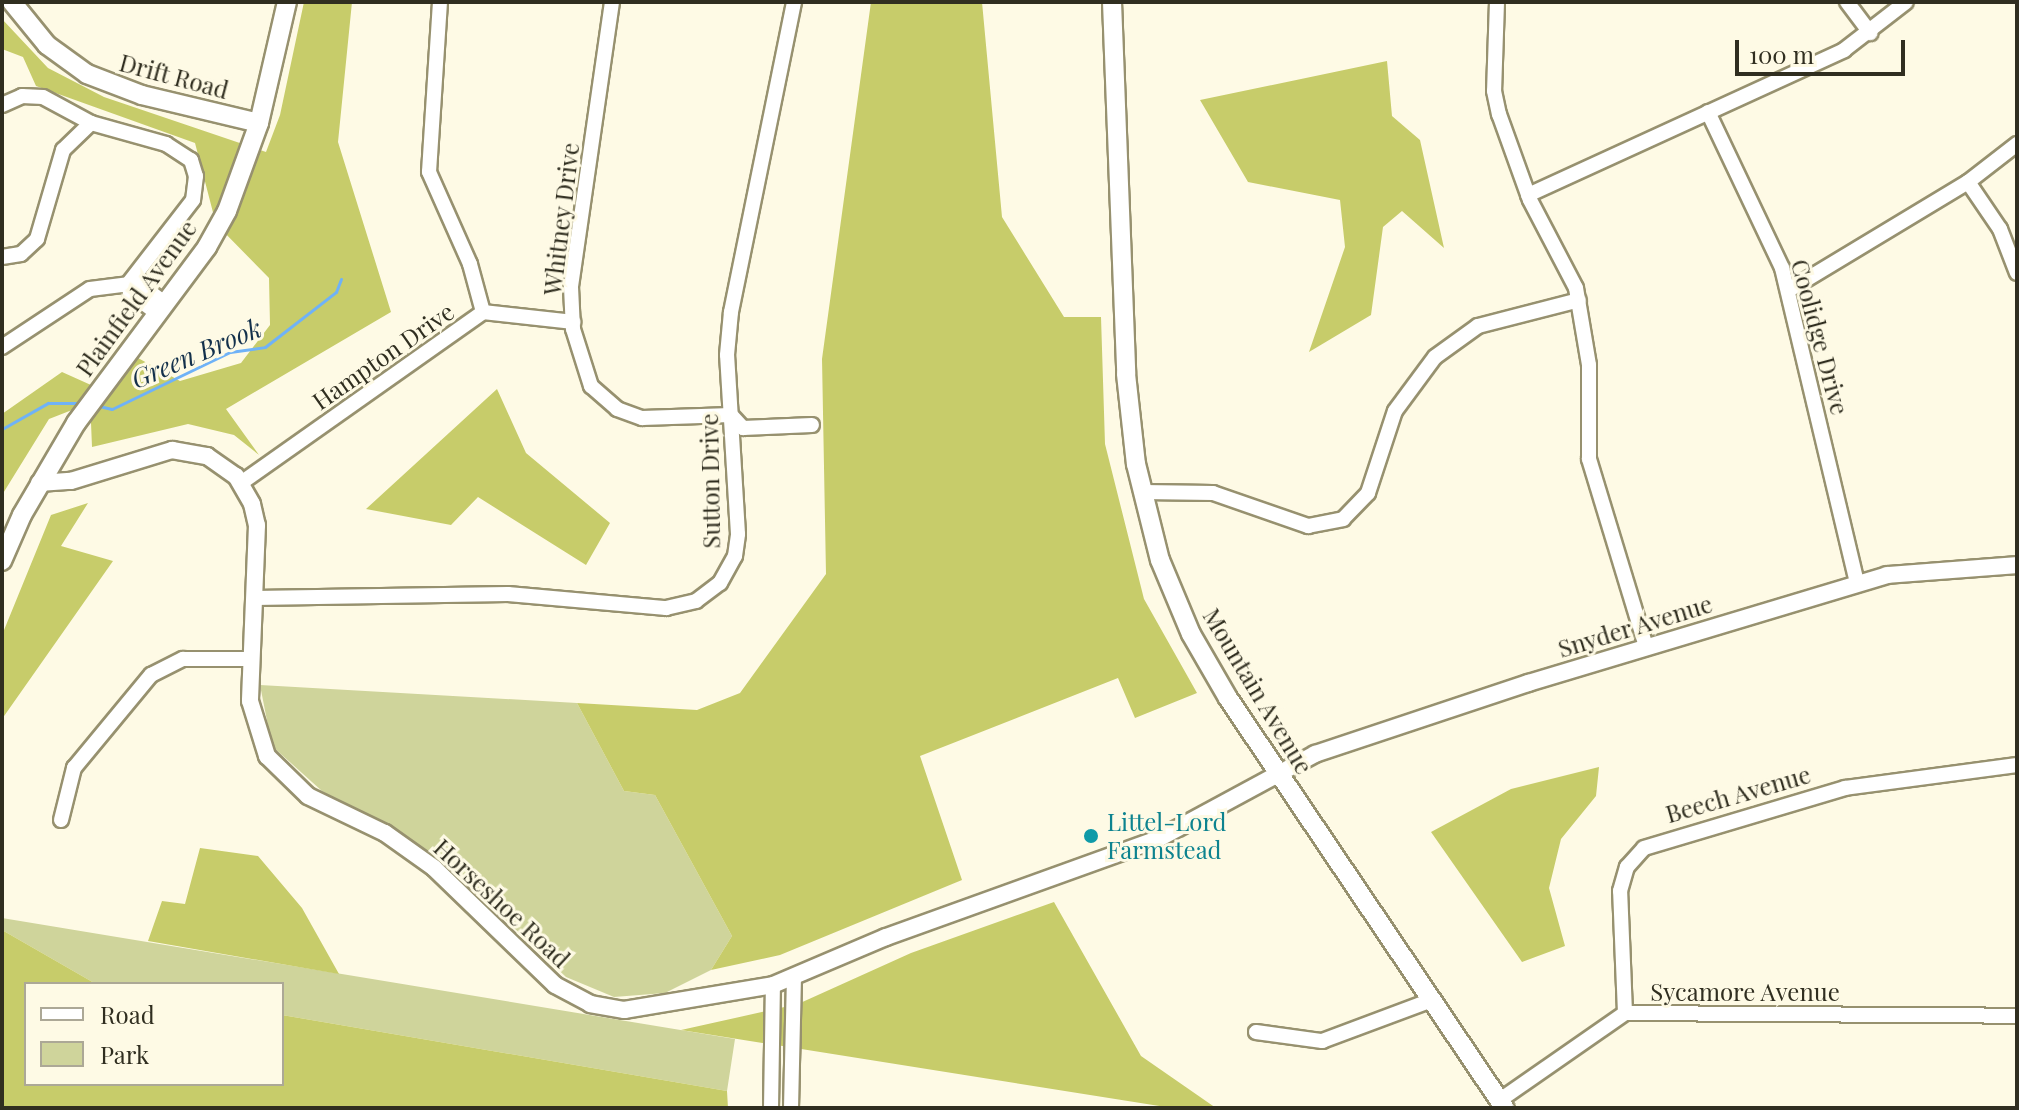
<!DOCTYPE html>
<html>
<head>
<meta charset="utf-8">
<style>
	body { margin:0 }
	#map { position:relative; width:2019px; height:1110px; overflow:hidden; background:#fefae5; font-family:"Playfair Display",serif }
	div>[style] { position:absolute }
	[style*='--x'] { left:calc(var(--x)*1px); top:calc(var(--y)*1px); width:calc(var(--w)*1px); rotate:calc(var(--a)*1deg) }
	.green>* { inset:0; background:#cfd49b }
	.forest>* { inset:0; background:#c7cc6a }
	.stream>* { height:3px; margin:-1.5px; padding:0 1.5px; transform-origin:1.5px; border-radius:1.5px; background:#6fb2f7 }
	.roads { filter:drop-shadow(2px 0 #97916f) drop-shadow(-2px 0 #97916f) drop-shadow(0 2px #97916f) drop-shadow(0 -2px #97916f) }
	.minor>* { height:14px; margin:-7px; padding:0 7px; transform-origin:7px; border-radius:7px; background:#fff }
	.tertiary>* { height:16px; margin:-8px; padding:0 8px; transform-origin:8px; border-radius:8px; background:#fff }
	.secondary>* { height:18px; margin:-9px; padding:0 9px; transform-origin:9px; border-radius:9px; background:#fff }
	.dots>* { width:22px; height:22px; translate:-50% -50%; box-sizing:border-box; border:4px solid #fefae5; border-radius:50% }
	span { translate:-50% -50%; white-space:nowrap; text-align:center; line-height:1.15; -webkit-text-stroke:6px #fefae5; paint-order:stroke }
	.street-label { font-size:24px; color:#302e20 }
	.culture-label { font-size:24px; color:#0d838f }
	.left { translate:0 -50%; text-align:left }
	.water-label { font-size:26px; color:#13304b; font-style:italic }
	.frame { position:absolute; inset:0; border:4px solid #302e20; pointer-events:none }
	.legend { position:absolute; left:24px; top:982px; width:260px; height:104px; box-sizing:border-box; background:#fefae5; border:2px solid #aca896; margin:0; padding:10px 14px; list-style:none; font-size:24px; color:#302e20 }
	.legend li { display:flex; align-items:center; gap:16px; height:40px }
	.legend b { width:40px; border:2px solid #aca896 }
	.scale { position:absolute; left:1735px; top:40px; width:170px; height:36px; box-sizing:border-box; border:4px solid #302e20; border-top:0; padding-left:10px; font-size:24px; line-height:28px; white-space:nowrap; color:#302e20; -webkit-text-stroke:6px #fefae5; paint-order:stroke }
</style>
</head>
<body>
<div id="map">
	<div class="green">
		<i style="clip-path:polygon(260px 685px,577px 703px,624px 791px,655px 795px,732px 936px,711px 970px,665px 993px,614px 997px,566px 977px,440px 858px,322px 791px,272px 746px)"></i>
		<i style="clip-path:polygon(2px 918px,735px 1039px,727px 1091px,282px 1015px,282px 984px,96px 984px,2px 930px)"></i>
	</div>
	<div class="forest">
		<i style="clip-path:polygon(304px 2px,352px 2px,338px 142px,391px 312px,226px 409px,259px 455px,234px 435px,188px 424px,92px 447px,91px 423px,72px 410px,49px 419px,2px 495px,2px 414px,62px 372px,111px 394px,138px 358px,180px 381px,241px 363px,270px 325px,269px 278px,216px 224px,195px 143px,36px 86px,23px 57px,2px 49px,2px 19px,48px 68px,104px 97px,266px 152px,280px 115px)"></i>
		<i style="clip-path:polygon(871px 2px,982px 2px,1002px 217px,1064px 317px,1101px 317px,1105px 444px,1144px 599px,1197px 693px,1135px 718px,1118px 678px,920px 756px,962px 880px,780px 955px,711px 970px,732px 936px,655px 795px,624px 791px,577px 703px,697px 710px,740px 693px,826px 574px,822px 359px)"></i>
		<i style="clip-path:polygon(1387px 61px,1392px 116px,1420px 140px,1444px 248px,1402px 211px,1383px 227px,1371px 315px,1309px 352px,1345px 247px,1340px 200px,1248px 182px,1200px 100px)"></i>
		<i style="clip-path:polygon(497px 389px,526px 453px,610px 523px,586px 565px,478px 497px,451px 525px,366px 509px)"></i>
		<i style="clip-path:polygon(88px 503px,61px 546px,113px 561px,2px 719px,2px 635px,51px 515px)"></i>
		<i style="clip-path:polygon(1599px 767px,1596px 796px,1561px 839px,1549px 888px,1565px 946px,1522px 962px,1431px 832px,1511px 789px)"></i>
		<i style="clip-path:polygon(200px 848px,258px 856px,302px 908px,339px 974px,148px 941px,162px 901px,185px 904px)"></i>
		<i style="clip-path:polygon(1054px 902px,1141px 1056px,1216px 1108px,1172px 1108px,681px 1030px,798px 1004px,911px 953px)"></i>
		<i style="clip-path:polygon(2px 930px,96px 984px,26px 984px,26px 1084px,282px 1084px,282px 1015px,727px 1091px,728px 1108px,2px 1108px)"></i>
	</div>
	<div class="stream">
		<i style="--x:99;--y:406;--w:13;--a:13"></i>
		<i style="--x:112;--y:409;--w:131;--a:-25.8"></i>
		<i style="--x:230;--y:352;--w:35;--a:-8"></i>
		<i style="--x:265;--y:347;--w:90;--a:-37.8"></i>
		<i style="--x:336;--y:292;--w:14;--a:-69"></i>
		<i style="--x:2;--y:429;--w:53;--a:-29.5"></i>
		<i style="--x:48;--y:403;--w:36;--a:0"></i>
	</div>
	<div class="roads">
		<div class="minor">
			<i style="--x:612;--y:2;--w:288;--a:98.2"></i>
			<i style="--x:571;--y:287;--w:42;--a:87.3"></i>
			<i style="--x:573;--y:329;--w:60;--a:72.5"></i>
			<i style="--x:591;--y:386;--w:35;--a:41"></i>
			<i style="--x:617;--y:409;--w:27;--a:20"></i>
			<i style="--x:642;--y:418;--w:89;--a:-1.9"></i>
			<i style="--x:731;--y:415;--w:18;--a:47"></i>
			<i style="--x:743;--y:428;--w:69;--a:-2.5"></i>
			<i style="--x:1497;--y:2;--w:89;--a:91.9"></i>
			<i style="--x:1494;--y:91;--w:24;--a:78"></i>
			<i style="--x:1499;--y:114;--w:91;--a:70.2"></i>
			<i style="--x:1530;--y:200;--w:99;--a:62.4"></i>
			<i style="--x:1576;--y:288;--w:78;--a:80.4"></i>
			<i style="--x:1589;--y:365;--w:94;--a:90"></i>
			<i style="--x:1589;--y:459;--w:196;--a:73.1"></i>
			<i style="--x:1847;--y:2;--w:39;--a:53"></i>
			<i style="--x:2;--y:105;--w:22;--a:-24"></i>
			<i style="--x:22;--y:96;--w:21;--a:3"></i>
			<i style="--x:43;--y:97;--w:55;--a:28.4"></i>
			<i style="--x:91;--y:123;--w:78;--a:15.6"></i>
			<i style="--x:166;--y:144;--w:30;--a:33"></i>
			<i style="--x:191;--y:160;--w:17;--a:73"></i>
			<i style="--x:196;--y:176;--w:24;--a:97"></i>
			<i style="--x:193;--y:200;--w:106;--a:127.7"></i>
			<i style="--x:1708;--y:112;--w:173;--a:64.6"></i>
			<i style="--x:1782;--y:268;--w:325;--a:76.6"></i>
			<i style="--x:1968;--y:182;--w:57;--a:55.8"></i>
			<i style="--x:2000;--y:229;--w:47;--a:68.9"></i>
			<i style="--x:1528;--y:195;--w:348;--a:-24.6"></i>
			<i style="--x:1844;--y:50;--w:78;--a:-37.7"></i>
			<i style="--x:2;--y:257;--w:19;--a:-9"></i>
			<i style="--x:21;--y:254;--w:22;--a:-43"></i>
			<i style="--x:37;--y:239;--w:93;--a:-73.7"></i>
			<i style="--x:63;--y:150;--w:39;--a:-44"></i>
			<i style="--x:128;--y:284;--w:9;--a:77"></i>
			<i style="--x:130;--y:293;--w:34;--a:37"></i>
			<i style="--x:1789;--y:290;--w:209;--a:-31.1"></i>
			<i style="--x:1968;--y:182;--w:62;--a:-37.8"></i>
			<i style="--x:483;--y:312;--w:91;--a:6.3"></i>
			<i style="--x:2;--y:347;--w:105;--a:-33.4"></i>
			<i style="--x:90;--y:289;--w:48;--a:-7.1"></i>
			<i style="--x:138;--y:283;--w:34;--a:37"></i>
			<i style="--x:241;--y:483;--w:296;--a:-35.2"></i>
			<i style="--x:483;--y:312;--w:50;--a:-105.2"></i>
			<i style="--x:470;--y:264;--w:101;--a:-114"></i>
			<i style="--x:429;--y:172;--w:170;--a:-86.3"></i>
			<i style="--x:1143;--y:492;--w:70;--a:0.8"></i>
			<i style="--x:1213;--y:493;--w:101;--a:19.2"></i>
			<i style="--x:1308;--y:526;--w:36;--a:-11"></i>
			<i style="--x:1343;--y:519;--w:36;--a:-46"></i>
			<i style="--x:1368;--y:493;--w:86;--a:-71.8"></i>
			<i style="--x:1395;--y:411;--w:67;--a:-53.5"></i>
			<i style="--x:1435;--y:357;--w:53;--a:-35.8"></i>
			<i style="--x:1478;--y:326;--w:104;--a:-14.4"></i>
			<i style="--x:254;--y:598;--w:254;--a:-0.9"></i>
			<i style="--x:508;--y:594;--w:159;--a:5.1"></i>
			<i style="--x:666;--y:608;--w:31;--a:-13"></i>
			<i style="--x:696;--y:601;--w:30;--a:-37"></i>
			<i style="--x:720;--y:583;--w:31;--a:-61"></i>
			<i style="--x:735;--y:556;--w:22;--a:-82"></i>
			<i style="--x:738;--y:534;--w:179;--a:-93.5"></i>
			<i style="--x:727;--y:355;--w:43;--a:-84.7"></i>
			<i style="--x:731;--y:312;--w:316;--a:-78.5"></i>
			<i style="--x:61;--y:820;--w:54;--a:-76"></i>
			<i style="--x:74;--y:768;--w:121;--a:-50.4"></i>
			<i style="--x:151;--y:675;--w:36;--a:-27"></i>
			<i style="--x:183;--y:659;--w:68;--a:0"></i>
			<i style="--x:1625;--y:1013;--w:122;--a:-92.3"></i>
			<i style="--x:1620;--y:891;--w:25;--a:-74"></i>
			<i style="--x:1627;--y:867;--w:25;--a:-48"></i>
			<i style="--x:1644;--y:848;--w:210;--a:-16.6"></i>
			<i style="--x:1845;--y:788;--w:174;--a:-7.6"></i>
			<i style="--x:1256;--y:1032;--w:67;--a:7.8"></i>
			<i style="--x:1322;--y:1041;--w:114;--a:-20.5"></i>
			<i style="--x:1500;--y:1100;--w:152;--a:-34.8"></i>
			<i style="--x:1625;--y:1013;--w:392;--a:0.4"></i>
			<i style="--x:771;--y:1108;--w:123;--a:-89.1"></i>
			<i style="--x:791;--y:1108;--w:132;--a:-88.7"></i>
		</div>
		<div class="tertiary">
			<i style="--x:39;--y:483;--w:32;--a:-4"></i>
			<i style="--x:71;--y:481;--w:106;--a:-17.1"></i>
			<i style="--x:172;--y:450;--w:36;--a:10"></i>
			<i style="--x:207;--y:456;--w:35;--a:35"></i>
			<i style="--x:236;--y:476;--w:32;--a:60"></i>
			<i style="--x:252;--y:504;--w:22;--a:77"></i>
			<i style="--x:257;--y:525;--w:176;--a:92.3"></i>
			<i style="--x:250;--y:701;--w:58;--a:72.8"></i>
			<i style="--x:267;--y:756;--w:57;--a:44.3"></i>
			<i style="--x:308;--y:796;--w:85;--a:25.7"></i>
			<i style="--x:385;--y:833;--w:60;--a:35.5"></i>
			<i style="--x:434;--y:868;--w:168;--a:44"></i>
			<i style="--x:555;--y:985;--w:40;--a:28"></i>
			<i style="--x:590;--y:1004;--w:35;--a:10"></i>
			<i style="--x:624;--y:1010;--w:151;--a:-9.5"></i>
			<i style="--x:773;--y:985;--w:123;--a:-23"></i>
			<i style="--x:886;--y:937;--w:289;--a:-19.8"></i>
			<i style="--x:1158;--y:839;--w:179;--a:-28.4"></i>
			<i style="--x:1315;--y:754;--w:225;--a:-18.4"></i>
			<i style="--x:1528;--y:683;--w:375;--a:-16.7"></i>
			<i style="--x:1887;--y:575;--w:130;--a:-4.4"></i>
		</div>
		<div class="secondary">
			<i style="--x:12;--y:2;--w:55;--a:50.9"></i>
			<i style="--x:47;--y:45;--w:49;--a:35.9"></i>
			<i style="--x:87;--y:74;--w:59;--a:20.9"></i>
			<i style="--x:142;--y:95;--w:120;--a:13.5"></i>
			<i style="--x:1112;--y:2;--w:372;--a:87.8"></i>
			<i style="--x:1126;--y:374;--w:91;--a:83.7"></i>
			<i style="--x:1136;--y:464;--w:99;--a:76"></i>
			<i style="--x:1160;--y:560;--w:80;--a:67.3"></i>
			<i style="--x:1191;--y:634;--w:74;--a:60"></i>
			<i style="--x:1228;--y:698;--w:495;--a:56"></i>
			<i style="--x:2;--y:561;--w:50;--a:-66.5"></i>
			<i style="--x:22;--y:515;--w:107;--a:-59.6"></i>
			<i style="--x:76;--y:423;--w:219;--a:-53.3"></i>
			<i style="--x:207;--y:247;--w:41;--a:-60.9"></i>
			<i style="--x:227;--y:211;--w:94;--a:-70"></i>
			<i style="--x:259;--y:123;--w:124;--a:-77"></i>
		</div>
	</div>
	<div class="dots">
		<i style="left:1091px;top:836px;background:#0f9aa8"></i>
	</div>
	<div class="street-label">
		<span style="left:174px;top:76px;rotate:15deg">Drift Road</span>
		<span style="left:561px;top:219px;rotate:-83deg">Whitney Drive</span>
		<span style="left:136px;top:298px;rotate:-54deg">Plainfield Avenue</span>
		<span style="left:1820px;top:337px;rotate:75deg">Coolidge Drive</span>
		<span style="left:383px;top:356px;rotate:-35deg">Hampton Drive</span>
		<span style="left:710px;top:481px;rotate:-91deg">Sutton Drive</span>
		<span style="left:1635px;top:626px;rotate:-17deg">Snyder Avenue</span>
		<span style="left:1258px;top:691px;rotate:59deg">Mountain Avenue</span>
		<span style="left:1738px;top:794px;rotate:-16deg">Beech Avenue</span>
		<span style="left:502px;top:903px;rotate:43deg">Horseshoe Road</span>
		<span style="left:1745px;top:992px">Sycamore Avenue</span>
	</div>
	<div class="culture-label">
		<span class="left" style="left:1107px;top:836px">Littel-Lord<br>Farmstead</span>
	</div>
	<div class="water-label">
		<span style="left:196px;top:353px;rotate:-23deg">Green Brook</span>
	</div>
	<div class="frame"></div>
	<ul class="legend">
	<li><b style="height:10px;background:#fff"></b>Road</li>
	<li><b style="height:22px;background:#cfd49b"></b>Park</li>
	</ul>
	<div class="scale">100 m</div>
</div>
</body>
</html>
